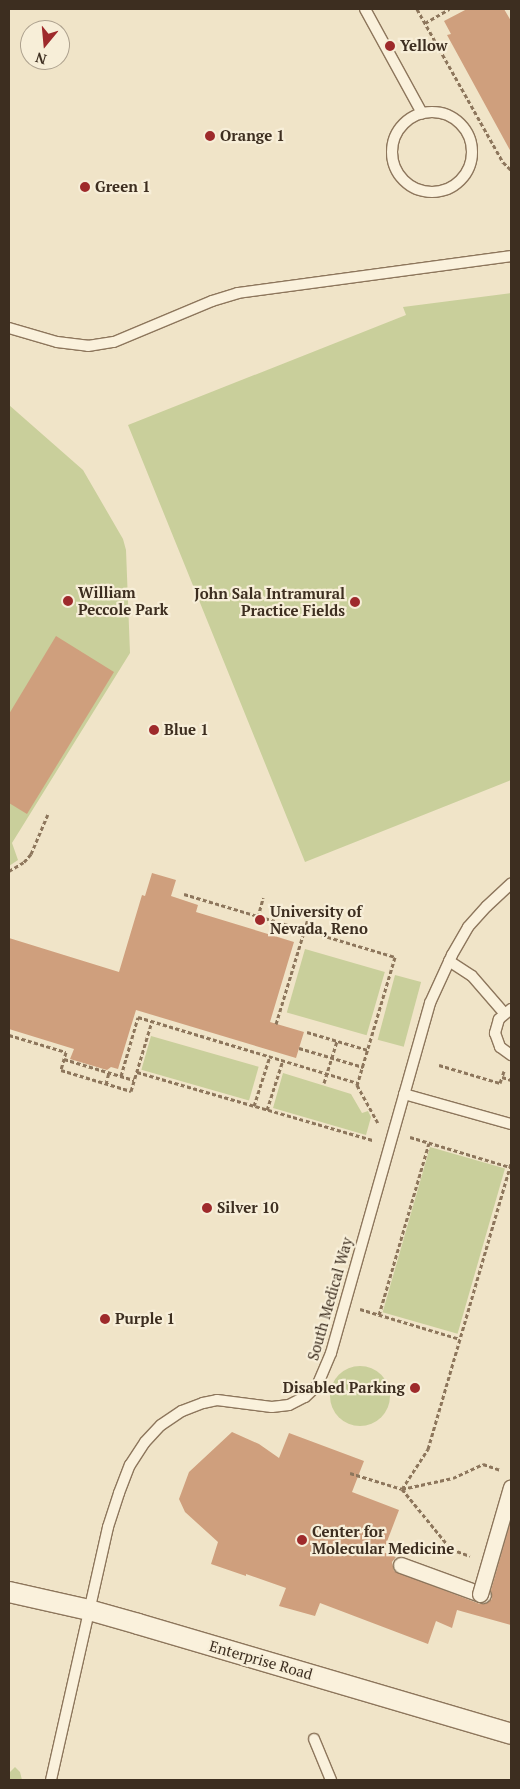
<!DOCTYPE html>
<html>
<head>
<meta charset="utf-8">
<style>
	body { margin:0 }
	#map { position:relative; width:520px; height:1789px; overflow:hidden; background:#f0e4c8; font-family:"PT Serif",serif }
	div>[style] { position:absolute }
	[style*='--x'] { left:calc(var(--x)*1px); top:calc(var(--y)*1px); width:calc(var(--w)*1px); rotate:calc(var(--a)*1deg) }
	.green>* { inset:0; background:#c9cf9b; transform-origin:0 0 }
	.round { border-radius:50% }
	.building>* { inset:0; background:#cf9f7d }
	.path>* { height:3px; margin-top:-1.5px; transform-origin:0; background:repeating-linear-gradient(90deg,#8d765c 0 4px,transparent 0 6.5px) }
	.roads { filter:drop-shadow(1px 0 #8d765c) drop-shadow(-1px 0 #8d765c) drop-shadow(0 1px #8d765c) drop-shadow(0 -1px #8d765c) }
	.service>* { height:10px; margin:-5px; padding:0 5px; transform-origin:5px; border-radius:5px; background:#faf1dc }
	.service>.ring { margin:-5px; padding:0; box-sizing:content-box; background:none; border:10px solid #faf1dc; border-radius:50% }
	.pedestrian>* { height:15px; margin:-7.5px; padding:0 7.5px; transform-origin:7.5px; border-radius:7.5px; background:#faf1dc }
	.minor>* { height:20px; margin:-10px; padding:0 10px; transform-origin:10px; border-radius:10px; background:#faf1dc }
	.bridges { filter:drop-shadow(1px 0 #8d765c) drop-shadow(-1px 0 #8d765c) drop-shadow(0 1px #8d765c) drop-shadow(0 -1px #8d765c) }
	.pedestrian-bridge>* { height:15px; margin:-7.5px; padding:0 7.5px; transform-origin:7.5px; border-radius:7.5px; background:#faf1dc }
	.dots>* { width:14px; height:14px; translate:-50% -50%; box-sizing:border-box; border:2px solid #f7eed8; border-radius:50% }
	span { translate:-50% -50%; white-space:nowrap; text-align:center; line-height:1.15; -webkit-text-stroke:4.5px #f7eed8; paint-order:stroke }
	.poi-label { font-size:15px; color:#3d2e20; font-weight:700 }
	.left { translate:0 -50%; text-align:left }
	.right { translate:-100% -50%; text-align:right }
	.street-label { font-size:15px; color:#3d2e20 }
	.frame { position:absolute; inset:0; border:10px solid #3d2e20; pointer-events:none }
	.north { position:absolute; left:20px; top:20px; width:50px; height:50px; box-sizing:border-box; background:#f7eed8; border:1px solid #ada18e; border-radius:50%; rotate:197deg; font-size:14px; font-weight:700; line-height:20px; text-align:center; color:#3d2e20 }
	.north::after { content:''; display:block; margin:auto; width:18px; height:22px; background:#9e2a2b; clip-path:polygon(50% 0,100% 100%,50% 72%,0 100%) }
</style>
</head>
<body>
<div id="map">
	<div class="green">
		<i style="clip-path:polygon(511px 293px,511px 780px,305px 862px,128px 425px,406px 315px,403px 307px)"></i>
		<i style="clip-path:polygon(9px 405px,83px 470px,123px 539px,126px 550px,130px 653px,12px 843px,18px 860px,9px 866px)"></i>
		<i style="left:305px;top:949px;width:83px;height:66px;rotate:16deg"></i>
		<i style="left:395px;top:975px;width:27px;height:67px;rotate:15deg"></i>
		<i style="left:151px;top:1036px;width:112px;height:35px;rotate:16deg"></i>
		<i style="clip-path:polygon(283px 1073px,351px 1094px,362px 1113px,368px 1111px,371px 1117px,366px 1135px,273px 1108px)"></i>
		<i style="left:430px;top:1147px;width:78px;height:172px;rotate:16deg"></i>
		<i class="round" style="left:330px;top:1366px;width:60px;height:60px"></i>
		<i style="clip-path:polygon(15px 1767px,20px 1772px,22px 1780px,9px 1780px,9px 1773px)"></i>
	</div>
	<div class="building">
		<i style="clip-path:polygon(467px 9px,504px 9px,511px 21px,511px 152px,447px 35px,451px 34px,444px 21px)"></i>
		<i style="clip-path:polygon(56px 636px,114px 672px,27px 814px,9px 803px,9px 714px)"></i>
		<i style="clip-path:polygon(152px 873px,176px 880px,171px 896px,198px 905px,196px 912px,294px 942px,270px 1022px,304px 1032px,296px 1058px,136px 1010px,118px 1069px,111px 1067px,107px 1070px,70px 1059px,74px 1049px,9px 1029px,9px 938px,119px 972px,142px 895px,145px 896px)"></i>
		<i style="clip-path:polygon(232px 1432px,259px 1444px,279px 1458px,289px 1433px,364px 1461px,352px 1492px,399px 1510px,383px 1552px,396px 1557px,392px 1562px,394px 1571px,480px 1604px,485px 1604px,492px 1599px,491px 1590px,511px 1520px,511px 1625px,457px 1610px,452px 1628px,436px 1621px,428px 1644px,320px 1603px,315px 1616px,279px 1606px,286px 1588px,246px 1574px,246px 1576px,211px 1564px,218px 1542px,185px 1512px,179px 1499px,189px 1472px)"></i>
	</div>
	<div class="path">
		<i style="--x:417;--y:9;--w:176;--a:60.7"></i>
		<i style="--x:503;--y:162;--w:11;--a:45"></i>
		<i style="--x:425;--y:23;--w:28;--a:-30"></i>
		<i style="--x:9;--y:871;--w:17;--a:-31"></i>
		<i style="--x:24;--y:862;--w:11;--a:-49"></i>
		<i style="--x:31;--y:854;--w:43;--a:-67"></i>
		<i style="--x:184;--y:894;--w:220;--a:16.6"></i>
		<i style="--x:395;--y:957;--w:134;--a:106.5"></i>
		<i style="--x:357;--y:1085;--w:43;--a:61.1"></i>
		<i style="--x:258;--y:917;--w:20;--a:-75"></i>
		<i style="--x:276;--y:1024;--w:117;--a:-73.1"></i>
		<i style="--x:307;--y:1032;--w:64;--a:16.4"></i>
		<i style="--x:9;--y:1035;--w:59;--a:16.6"></i>
		<i style="--x:66;--y:1052;--w:19;--a:106"></i>
		<i style="--x:61;--y:1070;--w:73;--a:16.7"></i>
		<i style="--x:131;--y:1091;--w:73;--a:-73.3"></i>
		<i style="--x:299;--y:1048;--w:67;--a:16.5"></i>
		<i style="--x:64;--y:1059;--w:73;--a:16.7"></i>
		<i style="--x:439;--y:1065;--w:64;--a:16.4"></i>
		<i style="--x:500;--y:1083;--w:6;--a:-72"></i>
		<i style="--x:504;--y:1071;--w:6;--a:108"></i>
		<i style="--x:502;--y:1077;--w:9;--a:18"></i>
		<i style="--x:137;--y:1072;--w:246;--a:16.1"></i>
		<i style="--x:121;--y:1076;--w:61;--a:-73.9"></i>
		<i style="--x:138;--y:1017;--w:230;--a:16.7"></i>
		<i style="--x:324;--y:1083;--w:44;--a:-72.8"></i>
		<i style="--x:106;--y:1084;--w:12;--a:-76"></i>
		<i style="--x:254;--y:1106;--w:52;--a:-72.3"></i>
		<i style="--x:267;--y:1110;--w:52;--a:-72.3"></i>
		<i style="--x:410;--y:1137;--w:104;--a:16.7"></i>
		<i style="--x:360;--y:1309;--w:104;--a:16.7"></i>
		<i style="--x:379;--y:1315;--w:179;--a:-73.8"></i>
		<i style="--x:350;--y:1473;--w:54;--a:17.1"></i>
		<i style="--x:402;--y:1489;--w:77;--a:50.8"></i>
		<i style="--x:451;--y:1549;--w:20;--a:20"></i>
		<i style="--x:402;--y:1489;--w:48;--a:-57"></i>
		<i style="--x:428;--y:1449;--w:297;--a:-73.8"></i>
		<i style="--x:402;--y:1489;--w:52;--a:-12.2"></i>
		<i style="--x:453;--y:1478;--w:33;--a:-25"></i>
		<i style="--x:483;--y:1464;--w:18;--a:19"></i>
	</div>
	<div class="roads">
		<div class="service">
			<i style="--x:365;--y:9;--w:119;--a:61.3"></i>
			<i class="ring" style="left:392px;top:112px;width:70px;height:70px"></i>
			<i style="--x:9;--y:328;--w:50;--a:16.3"></i>
			<i style="--x:57;--y:342;--w:31;--a:7"></i>
			<i style="--x:88;--y:346;--w:26;--a:-9"></i>
			<i style="--x:114;--y:342;--w:106;--a:-22.7"></i>
			<i style="--x:212;--y:301;--w:27;--a:-17"></i>
			<i style="--x:238;--y:293;--w:275;--a:-7.7"></i>
			<i style="--x:449;--y:961;--w:27;--a:33"></i>
			<i style="--x:472;--y:976;--w:49;--a:49.1"></i>
			<i style="--x:511;--y:1009;--w:16;--a:140"></i>
			<i style="--x:499;--y:1019;--w:15;--a:106"></i>
			<i style="--x:495;--y:1033;--w:15;--a:70"></i>
			<i style="--x:500;--y:1047;--w:14;--a:36"></i>
			<i style="--x:404;--y:1094;--w:111;--a:15.7"></i>
			<i style="--x:314;--y:1739;--w:44;--a:67.5"></i>
			<i style="--x:51;--y:1780;--w:259;--a:-77.3"></i>
			<i style="--x:108;--y:1527;--w:36;--a:-72"></i>
			<i style="--x:119;--y:1493;--w:30;--a:-69"></i>
			<i style="--x:130;--y:1465;--w:27;--a:-57"></i>
			<i style="--x:145;--y:1442;--w:23;--a:-47"></i>
			<i style="--x:161;--y:1425;--w:25;--a:-34"></i>
			<i style="--x:182;--y:1411;--w:22;--a:-21"></i>
			<i style="--x:203;--y:1403;--w:14;--a:-12"></i>
			<i style="--x:217;--y:1400;--w:55;--a:7.3"></i>
			<i style="--x:272;--y:1407;--w:17;--a:-7"></i>
			<i style="--x:289;--y:1405;--w:18;--a:-27"></i>
			<i style="--x:305;--y:1397;--w:16;--a:-43"></i>
			<i style="--x:317;--y:1386;--w:36;--a:-67"></i>
			<i style="--x:331;--y:1353;--w:364;--a:-74.2"></i>
			<i style="--x:430;--y:1003;--w:53;--a:-65.4"></i>
			<i style="--x:452;--y:955;--w:32;--a:-60"></i>
			<i style="--x:468;--y:927;--w:28;--a:-48"></i>
			<i style="--x:487;--y:906;--w:33;--a:-43"></i>
		</div>
		<div class="pedestrian">
			<i style="--x:401;--y:1565;--w:87;--a:20.1"></i>
		</div>
		<div class="minor">
			<i style="--x:9;--y:1592;--w:82;--a:12.7"></i>
			<i style="--x:89;--y:1610;--w:51;--a:15.9"></i>
			<i style="--x:138;--y:1624;--w:389;--a:16.4"></i>
		</div>
	</div>
	<div class="bridges">
		<div class="pedestrian-bridge">
			<i style="--x:480;--y:1594;--w:111;--a:-73.8"></i>
		</div>
	</div>
	<div class="dots">
		<i style="left:390px;top:46px;background:#9e2a2b"></i>
		<i style="left:210px;top:136px;background:#9e2a2b"></i>
		<i style="left:85px;top:187px;background:#9e2a2b"></i>
		<i style="left:68px;top:601px;background:#9e2a2b"></i>
		<i style="left:355px;top:602px;background:#9e2a2b"></i>
		<i style="left:154px;top:730px;background:#9e2a2b"></i>
		<i style="left:260px;top:920px;background:#9e2a2b"></i>
		<i style="left:207px;top:1208px;background:#9e2a2b"></i>
		<i style="left:105px;top:1319px;background:#9e2a2b"></i>
		<i style="left:415px;top:1388px;background:#9e2a2b"></i>
		<i style="left:302px;top:1540px;background:#9e2a2b"></i>
	</div>
	<div class="poi-label">
		<span class="left" style="left:400px;top:46px">Yellow</span>
		<span class="left" style="left:220px;top:136px">Orange 1</span>
		<span class="left" style="left:95px;top:187px">Green 1</span>
		<span class="left" style="left:78px;top:601px">William<br>Peccole Park</span>
		<span class="right" style="left:345px;top:602px">John Sala Intramural<br>Practice Fields</span>
		<span class="left" style="left:164px;top:730px">Blue 1</span>
		<span class="left" style="left:270px;top:920px">University of<br>Nevada, Reno</span>
		<span class="left" style="left:217px;top:1208px">Silver 10</span>
		<span class="left" style="left:115px;top:1319px">Purple 1</span>
		<span class="right" style="left:405px;top:1388px">Disabled Parking</span>
		<span class="left" style="left:312px;top:1540px">Center for<br>Molecular Medicine</span>
	</div>
	<div class="street-label">
		<span style="left:330px;top:1299px;rotate:-74deg">South Medical Way</span>
		<span style="left:261px;top:1660px;rotate:16deg">Enterprise Road</span>
	</div>
	<div class="frame"></div>
	<div class="north">N</div>
</div>
</body>
</html>
